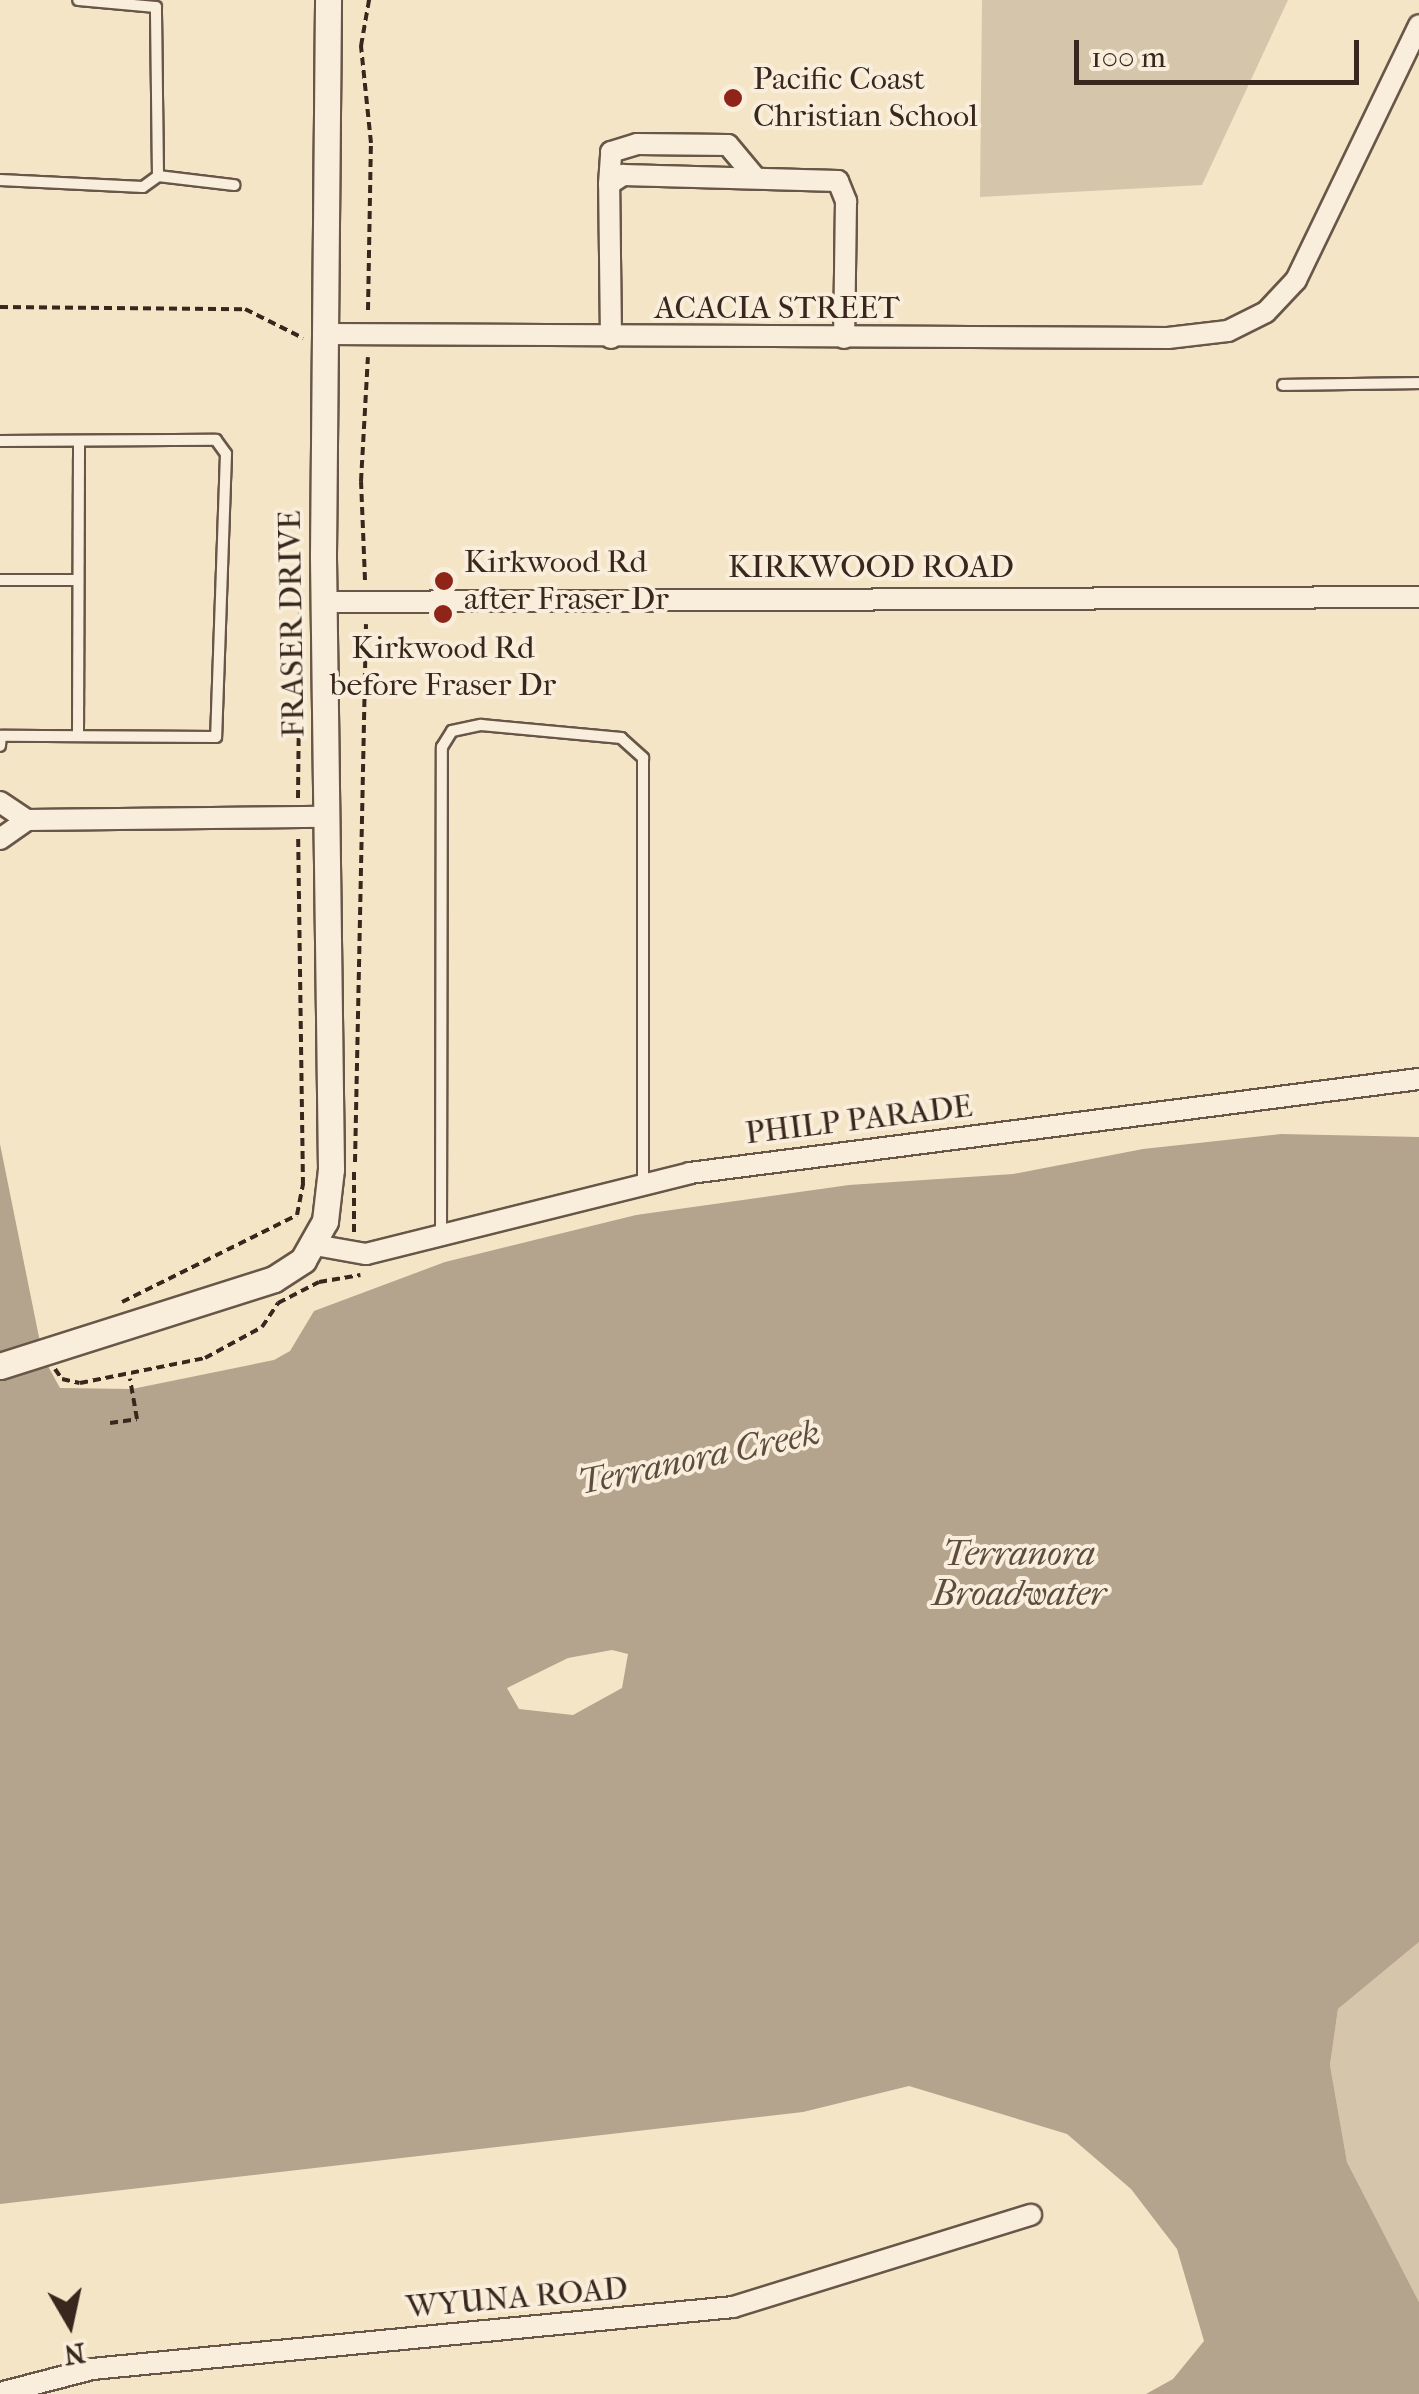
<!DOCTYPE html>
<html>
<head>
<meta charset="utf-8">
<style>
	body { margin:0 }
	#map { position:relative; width:1419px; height:2394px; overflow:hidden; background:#f5e5c7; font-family:"IM FELL French Canon",serif }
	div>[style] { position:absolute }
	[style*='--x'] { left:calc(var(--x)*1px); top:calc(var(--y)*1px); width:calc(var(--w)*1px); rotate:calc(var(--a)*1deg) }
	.green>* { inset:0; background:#d5c5aa }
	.water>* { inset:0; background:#b5a48d }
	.path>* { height:4px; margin-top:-2px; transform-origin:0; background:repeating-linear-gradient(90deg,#39271d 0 8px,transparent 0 13px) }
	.roads { filter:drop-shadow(2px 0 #685648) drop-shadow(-2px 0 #685648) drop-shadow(0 2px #685648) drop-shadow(0 -2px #685648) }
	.service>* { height:10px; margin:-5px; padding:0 5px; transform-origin:5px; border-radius:5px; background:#f8eedb }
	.minor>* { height:20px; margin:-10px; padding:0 10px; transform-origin:10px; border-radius:10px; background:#f8eedb }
	.tertiary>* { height:25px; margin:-12.5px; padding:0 12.5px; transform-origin:12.5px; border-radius:12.5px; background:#f8eedb }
	.dots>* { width:28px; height:28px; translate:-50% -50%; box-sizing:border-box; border:5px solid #f8eedb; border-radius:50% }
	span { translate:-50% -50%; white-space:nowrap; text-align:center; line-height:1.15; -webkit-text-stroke:8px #f8eedb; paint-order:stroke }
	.poi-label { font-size:32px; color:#39271d }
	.left { translate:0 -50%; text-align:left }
	.street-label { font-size:32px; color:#39271d }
	.water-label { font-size:35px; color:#5e4c3f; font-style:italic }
	.north { position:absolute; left:20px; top:2274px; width:100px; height:100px; -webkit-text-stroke:8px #f8eedb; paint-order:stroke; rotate:171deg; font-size:28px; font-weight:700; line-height:40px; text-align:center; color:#39271d }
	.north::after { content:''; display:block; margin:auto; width:35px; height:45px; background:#39271d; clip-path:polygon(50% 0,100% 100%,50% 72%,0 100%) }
	.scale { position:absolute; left:1074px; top:40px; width:285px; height:45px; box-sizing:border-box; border:5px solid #39271d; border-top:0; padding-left:12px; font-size:30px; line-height:35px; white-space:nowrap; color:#39271d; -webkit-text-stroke:8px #f8eedb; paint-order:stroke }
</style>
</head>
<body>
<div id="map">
	<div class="green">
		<i style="clip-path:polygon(982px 0,1288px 0,1202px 185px,980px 197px)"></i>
		<i style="clip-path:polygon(1419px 1942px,1419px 2302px,1347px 2162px,1330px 2065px,1338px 2009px)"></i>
	</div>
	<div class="water">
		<i style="clip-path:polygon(evenodd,1281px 1134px,1419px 1137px,1419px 1942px,1338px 2009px,1330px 2065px,1347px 2162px,1419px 2302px,1419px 2394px,1146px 2394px,1173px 2379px,1204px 2341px,1177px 2249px,1131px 2189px,1067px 2134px,909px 2086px,803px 2112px,0 2204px,0 1144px,43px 1357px,60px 1388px,132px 1389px,274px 1360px,290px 1351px,314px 1311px,445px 1262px,636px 1215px,849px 1185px,1013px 1174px,1143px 1149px,1281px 1134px,612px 1650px,628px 1654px,622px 1688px,573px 1715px,519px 1709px,507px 1688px,568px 1658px,612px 1650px)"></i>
	</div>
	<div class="path">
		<i style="--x:0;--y:307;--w:245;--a:0.5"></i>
		<i style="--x:245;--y:309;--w:65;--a:26.6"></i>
		<i style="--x:368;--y:310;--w:167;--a:-89"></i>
		<i style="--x:371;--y:143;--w:98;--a:-95.9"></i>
		<i style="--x:361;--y:46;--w:47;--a:-80.1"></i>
		<i style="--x:365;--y:580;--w:99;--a:-92.3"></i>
		<i style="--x:361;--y:481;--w:124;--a:-86.8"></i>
		<i style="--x:298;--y:798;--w:201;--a:-89.4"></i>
		<i style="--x:355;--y:1162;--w:538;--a:-88.83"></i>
		<i style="--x:354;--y:1172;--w:60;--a:90"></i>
		<i style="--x:122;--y:1302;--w:195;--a:-26.4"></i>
		<i style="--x:297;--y:1215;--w:31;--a:-79"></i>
		<i style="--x:303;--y:1185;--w:348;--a:-90.8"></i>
		<i style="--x:278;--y:1303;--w:46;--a:-27.1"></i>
		<i style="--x:319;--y:1282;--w:42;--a:-9.7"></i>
		<i style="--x:55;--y:1369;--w:12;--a:55"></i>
		<i style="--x:62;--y:1379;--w:18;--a:13"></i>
		<i style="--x:80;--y:1383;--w:127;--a:-11.3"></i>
		<i style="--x:205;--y:1358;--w:65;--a:-28.5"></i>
		<i style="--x:262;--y:1327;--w:29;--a:-56"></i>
		<i style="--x:110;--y:1423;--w:27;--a:-8"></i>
		<i style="--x:137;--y:1419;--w:41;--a:-99.9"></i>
	</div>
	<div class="roads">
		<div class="service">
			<i style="--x:158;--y:176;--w:77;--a:6.8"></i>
			<i style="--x:0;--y:180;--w:143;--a:2.8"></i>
			<i style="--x:143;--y:187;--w:19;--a:-36"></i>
			<i style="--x:158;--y:176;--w:169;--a:-90.7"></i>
			<i style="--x:156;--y:7;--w:78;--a:-174.9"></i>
			<i style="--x:1283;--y:385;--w:136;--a:-0.8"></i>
			<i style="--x:0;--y:441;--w:216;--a:-0.3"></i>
			<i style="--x:216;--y:440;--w:17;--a:54"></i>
			<i style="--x:226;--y:454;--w:283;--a:92"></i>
			<i style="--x:216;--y:737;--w:215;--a:-179.7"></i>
			<i style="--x:1;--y:736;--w:10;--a:96"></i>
			<i style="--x:0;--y:580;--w:78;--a:0"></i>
			<i style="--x:78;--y:736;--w:295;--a:-89.8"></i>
			<i style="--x:441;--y:1234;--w:487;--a:-89.9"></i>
			<i style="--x:442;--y:747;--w:19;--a:-58"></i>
			<i style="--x:452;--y:731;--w:30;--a:-12"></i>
			<i style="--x:481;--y:725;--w:141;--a:5.3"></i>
			<i style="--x:621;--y:738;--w:30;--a:42"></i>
			<i style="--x:643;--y:758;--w:424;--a:90"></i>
		</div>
		<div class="minor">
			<i style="--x:609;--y:184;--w:32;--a:-86"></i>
			<i style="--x:611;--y:152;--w:27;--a:-17"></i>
			<i style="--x:637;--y:144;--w:91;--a:0.6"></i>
			<i style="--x:728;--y:145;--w:40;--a:50"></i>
			<i style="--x:325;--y:334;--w:843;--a:0.27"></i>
			<i style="--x:1168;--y:338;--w:60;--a:-6.7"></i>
			<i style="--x:1228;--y:331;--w:42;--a:-26.6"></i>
			<i style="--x:1266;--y:312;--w:44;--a:-46.8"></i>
			<i style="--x:1296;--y:280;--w:283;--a:-64.2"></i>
			<i style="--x:611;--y:338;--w:154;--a:-90.7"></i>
			<i style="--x:609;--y:184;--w:17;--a:-33"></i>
			<i style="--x:623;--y:175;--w:215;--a:1.6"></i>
			<i style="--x:838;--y:181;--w:22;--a:68"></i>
			<i style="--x:846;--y:201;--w:137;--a:90.8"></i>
			<i style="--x:324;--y:602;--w:1095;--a:-0.26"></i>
			<i style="--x:0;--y:802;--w:32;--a:34"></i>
			<i style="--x:27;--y:820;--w:299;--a:-0.6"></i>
			<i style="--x:0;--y:839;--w:33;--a:-35"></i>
			<i style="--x:315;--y:1245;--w:52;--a:10"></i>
			<i style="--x:366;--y:1254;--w:334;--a:-14"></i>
			<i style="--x:690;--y:1173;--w:735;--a:-7.35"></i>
			<i style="--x:0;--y:2393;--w:95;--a:-14.6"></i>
			<i style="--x:92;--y:2369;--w:644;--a:-5.52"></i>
			<i style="--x:733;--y:2307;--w:312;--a:-17.2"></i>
		</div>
		<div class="tertiary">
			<i style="--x:0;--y:1366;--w:287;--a:-17.6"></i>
			<i style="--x:274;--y:1279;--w:35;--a:-33"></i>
			<i style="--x:303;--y:1260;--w:45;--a:-60.6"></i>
			<i style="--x:325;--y:1221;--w:52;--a:-83.4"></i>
			<i style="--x:331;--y:1169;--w:614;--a:-90.75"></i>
			<i style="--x:323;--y:555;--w:555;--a:-89.48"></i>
		</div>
	</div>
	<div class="dots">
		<i style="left:733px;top:98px;background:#8f2418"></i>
		<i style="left:444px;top:581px;background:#8f2418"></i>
		<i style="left:443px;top:614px;background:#8f2418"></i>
	</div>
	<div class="poi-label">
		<span class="left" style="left:753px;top:98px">Pacific Coast<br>Christian School</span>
		<span class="left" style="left:464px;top:581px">Kirkwood Rd<br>after Fraser Dr</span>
		<span style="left:443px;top:667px">Kirkwood Rd<br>before Fraser Dr</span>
	</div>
	<div class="street-label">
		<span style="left:777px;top:308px">ACACIA STREET</span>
		<span style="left:871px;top:567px">KIRKWOOD ROAD</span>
		<span style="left:292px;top:624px;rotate:-91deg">FRASER DRIVE</span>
		<span style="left:859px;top:1120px;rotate:-7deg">PHILP PARADE</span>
		<span style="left:517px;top:2298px;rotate:-5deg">WYUNA ROAD</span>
	</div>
	<div class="water-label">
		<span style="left:699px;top:1458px;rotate:-12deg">Terranora Creek</span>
		<span style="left:1019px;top:1574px">Terranora<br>Broadwater</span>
	</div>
	<div class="north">N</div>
	<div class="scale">100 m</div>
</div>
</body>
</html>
